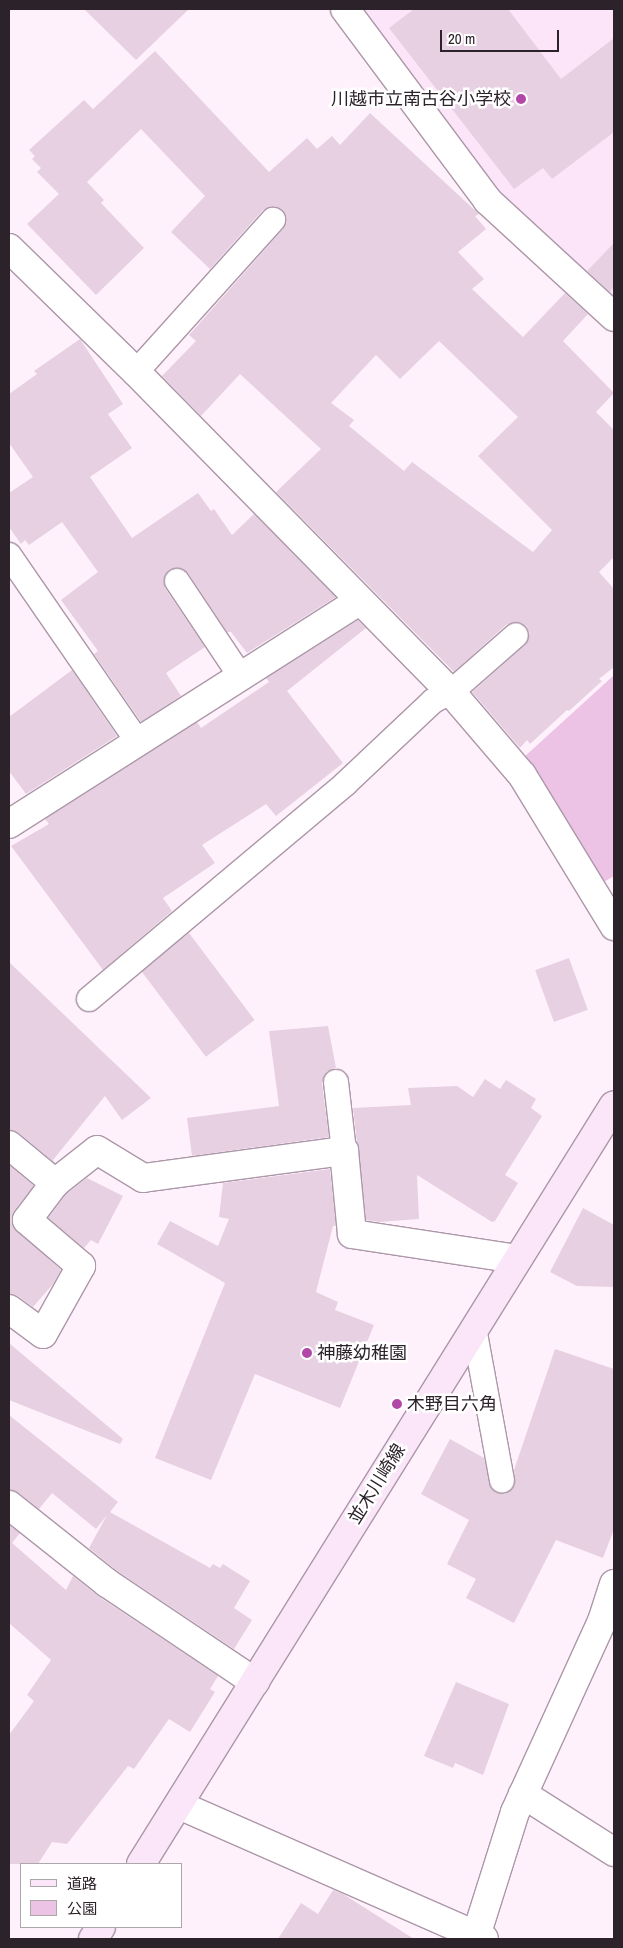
<!DOCTYPE html>
<html>
<head>
<meta charset="utf-8">
<style>
	body { margin:0 }
	#map { position:relative; width:623px; height:1948px; overflow:hidden; background:#fff1fc; font-family:"Archivo Narrow","Noto Sans JP",sans-serif }
	div>[style] { position:absolute }
	[style*='--x'] { left:calc(var(--x)*1px); top:calc(var(--y)*1px); width:calc(var(--w)*1px); rotate:calc(var(--a)*1deg) }
	.built>* { inset:0; background:#fde5f9 }
	.green>* { inset:0; background:#ecc2e5 }
	.building>* { inset:0; background:#e6d0e2; transform-origin:0 0 }
	.roads { filter:drop-shadow(1px 0 #ac97a8) drop-shadow(-1px 0 #ac97a8) drop-shadow(0 1px #ac97a8) drop-shadow(0 -1px #ac97a8) }
	.lane>* { height:24px; margin:-12px; padding:0 12px; transform-origin:12px; border-radius:12px; background:#fff }
	.street>* { height:28px; margin:-14px; padding:0 14px; transform-origin:14px; border-radius:14px; background:#fff }
	.secondary>* { height:28px; margin:-14px; padding:0 14px; transform-origin:14px; border-radius:14px; background:#fae6f8 }
	.dots>* { width:14px; height:14px; translate:-50% -50%; box-sizing:border-box; border:2px solid #fff; border-radius:50% }
	span { translate:-50% -50%; white-space:nowrap; text-align:center; line-height:1.15; -webkit-text-stroke:5px #fff; paint-order:stroke }
	.poi-label { font-size:18px; color:#2c232a }
	.right { translate:-100% -50%; text-align:right }
	.left { translate:0 -50%; text-align:left }
	.street-label { font-size:18px; color:#2c232a }
	.frame { position:absolute; inset:0; border:10px solid #2c232a; pointer-events:none }
	.legend { position:absolute; left:20px; top:1863px; width:162px; height:65px; box-sizing:border-box; background:#fff; border:1px solid #aba7aa; margin:0; padding:6px 9px; list-style:none; font-size:15px; color:#2c232a }
	.legend li { display:flex; align-items:center; gap:10px; height:25px }
	.legend b { width:25px; border:1px solid #aba7aa }
	.scale { position:absolute; left:440px; top:30px; width:119px; height:22px; box-sizing:border-box; border:2px solid #2c232a; border-top:0; padding-left:6px; font-size:15px; line-height:18px; white-space:nowrap; color:#2c232a; -webkit-text-stroke:4px #fff; paint-order:stroke }
</style>
</head>
<body>
<div id="map">
	<div class="built">
		<i style="clip-path:polygon(361px 9px,614px 9px,614px 299px,495px 189px)"></i>
	</div>
	<div class="green">
		<i style="clip-path:polygon(613px 676px,614px 876px,599px 885px,523px 758px)"></i>
	</div>
	<div class="building">
		<i style="clip-path:polygon(84px 9px,189px 9px,136px 60px)"></i>
		<i style="clip-path:polygon(414px 9px,508px 9px,561px 79px,614px 38px,614px 132px,552px 179px,543px 168px,514px 189px,389px 28px)"></i>
		<i style="clip-path:polygon(evenodd,155px 51px,269px 172px,307px 138px,317px 149px,332px 136px,340px 145px,370px 113px,479px 214px,475px 216px,486px 229px,458px 252px,484px 279px,472px 289px,523px 337px,565px 293px,588px 314px,563px 341px,614px 393px,596px 412px,614px 430px,614px 557px,599px 572px,614px 589px,614px 667px,599px 679px,602px 681px,569px 711px,567px 710px,530px 744px,527px 740px,520px 748px,472px 692px,525px 645px,530px 633px,526px 626px,520px 622px,507px 624px,454px 672px,276px 492px,321px 449px,240px 374px,201px 416px,162px 376px,196px 341px,189px 335px,283px 229px,286px 222px,283px 210px,275px 207px,263px 210px,210px 269px,171px 232px,205px 196px,141px 129px,87px 182px,104px 200px,101px 203px,144px 248px,96px 295px,27px 224px,59px 194px,37px 172px,41px 168px,32px 159px,35px 156px,29px 150px,84px 100px,93px 109px,155px 51px,439px 341px,518px 417px,478px 456px,552px 530px,533px 552px,412px 462px,404px 471px,349px 426px,354px 420px,331px 403px,376px 355px,400px 379px,439px 341px)"></i>
		<i style="clip-path:polygon(614px 243px,614px 287px,610px 292px,587px 271px)"></i>
		<i style="clip-path:polygon(80px 339px,123px 404px,108px 414px,132px 448px,90px 477px,132px 538px,198px 493px,211px 511px,214px 509px,232px 535px,254px 514px,336px 597px,247px 653px,231px 632px,227px 632px,188px 573px,183px 569px,170px 569px,165px 575px,165px 588px,205px 647px,166px 673px,181px 696px,141px 722px,94px 654px,98px 651px,61px 600px,98px 572px,62px 522px,29px 545px,25px 540px,21px 544px,9px 527px,9px 493px,33px 477px,9px 443px,9px 394px,37px 374px,34px 371px)"></i>
		<i style="clip-path:polygon(358px 620px,366px 628px,287px 691px,343px 763px,276px 816px,266px 804px,202px 845px,215px 863px,163px 898px,172px 911px,103px 970px,11px 846px,49px 824px,45px 819px,197px 722px,201px 728px,269px 682px,266px 678px)"></i>
		<i style="clip-path:polygon(72px 670px,117px 736px,26px 794px,9px 771px,9px 717px)"></i>
		<i style="left:189px;top:933px;width:109px;height:61px;rotate:53deg"></i>
		<i style="left:569px;top:958px;width:55px;height:36px;rotate:70deg"></i>
		<i style="clip-path:polygon(9px 962px,151px 1098px,122px 1120px,105px 1096px,53px 1160px,55px 1163px,19px 1133px,9px 1130px)"></i>
		<i style="clip-path:polygon(328px 1026px,336px 1068px,327px 1071px,322px 1083px,329px 1137px,192px 1156px,187px 1118px,279px 1106px,269px 1031px)"></i>
		<i style="clip-path:polygon(485px 1079px,500px 1089px,506px 1080px,536px 1099px,531px 1108px,542px 1116px,505px 1175px,518px 1183px,495px 1221px,492px 1222px,417px 1175px,419px 1219px,379px 1222px,366px 1220px,353px 1108px,411px 1105px,408px 1088px,457px 1086px,473px 1097px)"></i>
		<i style="clip-path:polygon(9px 1165px,34px 1186px,14px 1211px,12px 1218px,13px 1226px,61px 1270px,53px 1284px,33px 1307px,18px 1296px,9px 1294px)"></i>
		<i style="clip-path:polygon(330px 1169px,336px 1226px,333px 1226px,316px 1292px,338px 1302px,335px 1310px,374px 1325px,340px 1408px,255px 1374px,211px 1480px,155px 1458px,225px 1283px,157px 1244px,170px 1221px,218px 1246px,229px 1219px,219px 1217px,223px 1183px)"></i>
		<i style="clip-path:polygon(87px 1178px,123px 1196px,98px 1244px,91px 1240px,84px 1248px,48px 1218px,66px 1194px)"></i>
		<i style="clip-path:polygon(583px 1208px,614px 1225px,614px 1287px,577px 1286px,550px 1272px)"></i>
		<i style="clip-path:polygon(9px 1343px,123px 1439px,120px 1444px,9px 1400px)"></i>
		<i style="clip-path:polygon(555px 1349px,614px 1369px,614px 1529px,603px 1558px,556px 1540px,514px 1623px,466px 1598px,476px 1579px,447px 1564px,469px 1520px,421px 1494px,450px 1439px,484px 1458px,492px 1489px,504px 1494px,511px 1490px,515px 1484px,514px 1470px)"></i>
		<i style="clip-path:polygon(9px 1415px,118px 1502px,110px 1512px,210px 1568px,213px 1564px,220px 1568px,223px 1564px,250px 1581px,234px 1608px,252px 1620px,234px 1649px,116px 1570px,89px 1548px,107px 1515px,96px 1529px,52px 1493px,39px 1509px,19px 1493px,9px 1490px)"></i>
		<i style="clip-path:polygon(9px 1525px,20px 1533px,12px 1543px,66px 1590px,73px 1576px,98px 1596px,218px 1676px,210px 1689px,215px 1692px,190px 1732px,169px 1719px,134px 1769px,128px 1766px,67px 1844px,52px 1842px,38px 1864px,9px 1864px,9px 1735px,34px 1701px,27px 1695px,51px 1660px,9px 1623px)"></i>
		<i style="clip-path:polygon(456px 1682px,509px 1704px,483px 1775px,455px 1763px,453px 1768px,424px 1756px)"></i>
		<i style="clip-path:polygon(333px 1890px,343px 1894px,414px 1939px,278px 1939px,301px 1903px,318px 1914px)"></i>
	</div>
	<div class="roads">
		<div class="lane">
			<i style="--x:136;--y:372;--w:205;--a:-48"></i>
			<i style="--x:9;--y:555;--w:227;--a:55.4"></i>
			<i style="--x:177;--y:581;--w:115;--a:56.3"></i>
			<i style="--x:89;--y:999;--w:334;--a:-40"></i>
			<i style="--x:345;--y:784;--w:121;--a:-43.3"></i>
			<i style="--x:433;--y:701;--w:20;--a:-27"></i>
			<i style="--x:451;--y:692;--w:86;--a:-41.2"></i>
			<i style="--x:336;--y:1082;--w:69;--a:83.4"></i>
			<i style="--x:474;--y:1328;--w:155;--a:79.6"></i>
		</div>
		<div class="street">
			<i style="--x:345;--y:9;--w:239;--a:53.3"></i>
			<i style="--x:488;--y:201;--w:171;--a:42.6"></i>
			<i style="--x:9;--y:248;--w:177;--a:44.3"></i>
			<i style="--x:136;--y:372;--w:449;--a:45.5"></i>
			<i style="--x:451;--y:692;--w:109;--a:49.5"></i>
			<i style="--x:522;--y:775;--w:177;--a:58.6"></i>
			<i style="--x:9;--y:824;--w:416;--a:-32.5"></i>
			<i style="--x:9;--y:1145;--w:60;--a:39.6"></i>
			<i style="--x:55;--y:1183;--w:53;--a:-38.2"></i>
			<i style="--x:97;--y:1150;--w:54;--a:31.3"></i>
			<i style="--x:143;--y:1178;--w:203;--a:-7.7"></i>
			<i style="--x:344;--y:1151;--w:83;--a:84.5"></i>
			<i style="--x:352;--y:1234;--w:167;--a:8.6"></i>
			<i style="--x:9;--y:1309;--w:42;--a:36.3"></i>
			<i style="--x:43;--y:1334;--w:78;--a:-60.8"></i>
			<i style="--x:81;--y:1266;--w:71;--a:-139.6"></i>
			<i style="--x:27;--y:1220;--w:46;--a:-52.9"></i>
			<i style="--x:9;--y:1505;--w:125;--a:38.5"></i>
			<i style="--x:107;--y:1583;--w:178;--a:33.8"></i>
			<i style="--x:523;--y:1794;--w:108;--a:32.5"></i>
			<i style="--x:179;--y:1805;--w:333;--a:23.7"></i>
			<i style="--x:475;--y:1939;--w:133;--a:-72.5"></i>
			<i style="--x:515;--y:1812;--w:210;--a:-65.5"></i>
			<i style="--x:602;--y:1621;--w:39;--a:-72"></i>
		</div>
		<div class="secondary">
			<i style="--x:141;--y:1864;--w:894;--a:-58.07"></i>
			<i style="--x:93;--y:1939;--w:14;--a:-56"></i>
		</div>
	</div>
	<div class="dots">
		<i style="left:521px;top:99px;background:#b247a7"></i>
		<i style="left:307px;top:1353px;background:#b247a7"></i>
		<i style="left:397px;top:1404px;background:#b247a7"></i>
	</div>
	<div class="poi-label">
		<span class="right" style="left:511px;top:99px">川越市立南古谷小学校</span>
		<span class="left" style="left:317px;top:1353px">神藤幼稚園</span>
		<span class="left" style="left:407px;top:1404px">木野目六角</span>
	</div>
	<div class="street-label">
		<span style="left:377px;top:1484px;rotate:-58deg">並木川崎線</span>
	</div>
	<div class="frame"></div>
	<ul class="legend">
	<li><b style="height:6px;background:#fae6f8"></b>道路</li>
	<li><b style="height:14px;background:#ecc2e5"></b>公園</li>
	</ul>
	<div class="scale">20 m</div>
</div>
</body>
</html>
